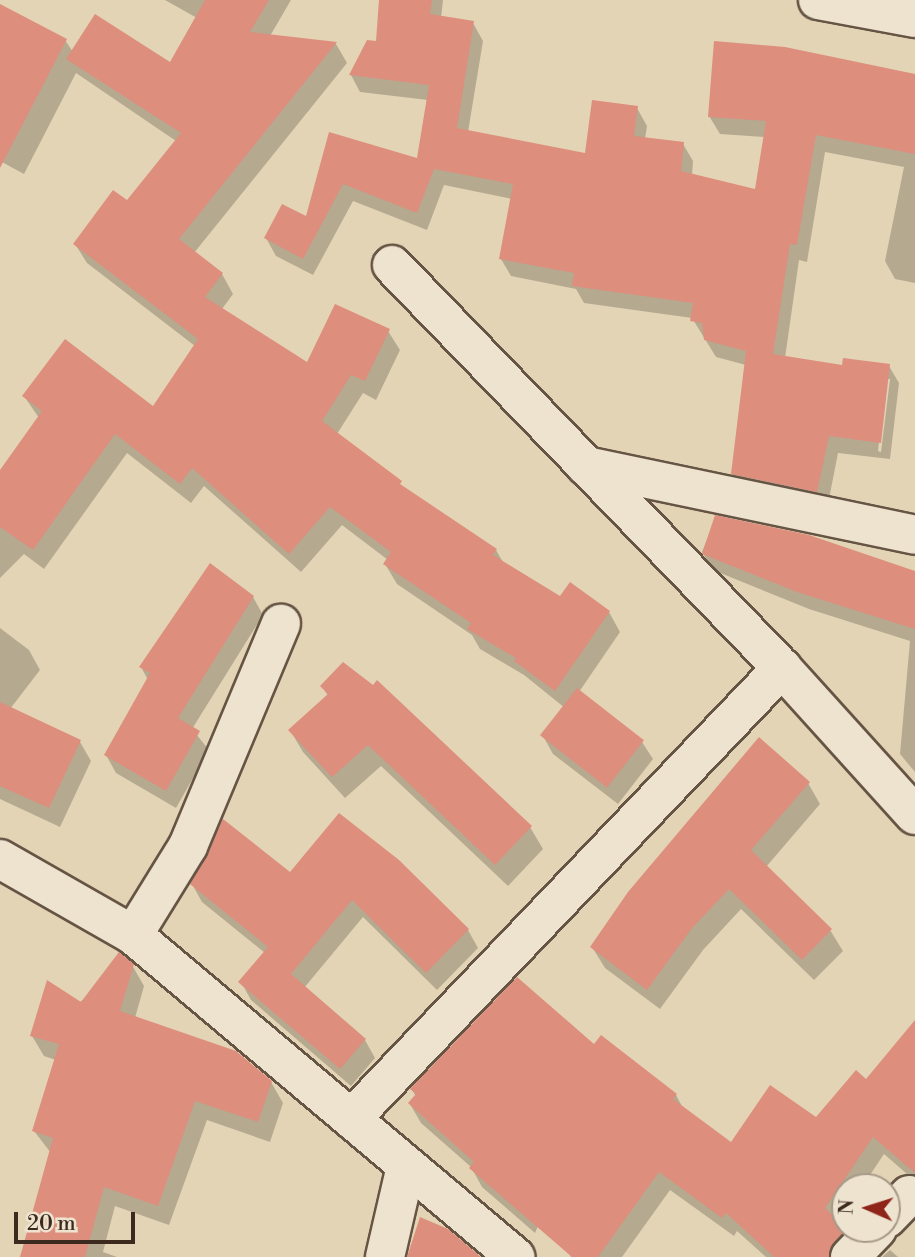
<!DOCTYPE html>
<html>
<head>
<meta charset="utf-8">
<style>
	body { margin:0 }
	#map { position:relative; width:915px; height:1257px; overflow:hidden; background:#e3d4b5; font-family:"Libre Bodoni",serif }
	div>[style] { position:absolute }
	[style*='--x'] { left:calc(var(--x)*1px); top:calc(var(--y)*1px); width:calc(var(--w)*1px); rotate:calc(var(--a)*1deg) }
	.shadow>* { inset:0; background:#0003 }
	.building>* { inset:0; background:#dd8e7d; transform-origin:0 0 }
	.roads { filter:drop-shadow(2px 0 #665444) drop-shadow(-2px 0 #665444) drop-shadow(0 2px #665444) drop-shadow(0 -2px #665444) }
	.minor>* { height:38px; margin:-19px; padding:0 19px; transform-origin:19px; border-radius:19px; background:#ede3cf }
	span { translate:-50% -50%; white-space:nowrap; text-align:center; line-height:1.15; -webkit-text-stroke:5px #ede3cf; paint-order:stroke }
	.north { position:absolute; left:831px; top:1173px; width:70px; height:70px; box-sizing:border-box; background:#ede3cf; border:2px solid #a79988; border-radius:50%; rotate:273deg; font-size:19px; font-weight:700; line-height:28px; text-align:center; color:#3d2a1e }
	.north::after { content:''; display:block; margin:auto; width:24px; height:32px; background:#8f2418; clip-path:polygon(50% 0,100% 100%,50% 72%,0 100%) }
	.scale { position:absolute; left:14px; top:1212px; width:121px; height:32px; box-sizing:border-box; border:4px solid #3d2a1e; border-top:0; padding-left:9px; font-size:21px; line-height:24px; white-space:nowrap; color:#3d2a1e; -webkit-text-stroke:5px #ede3cf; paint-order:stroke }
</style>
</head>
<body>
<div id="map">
	<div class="shadow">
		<i style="clip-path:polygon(165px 0,291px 0,270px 36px,336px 44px,347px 63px,194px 253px,222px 274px,233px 294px,222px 309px,308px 365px,388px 331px,400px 350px,376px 400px,363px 393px,337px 434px,405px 489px,496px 550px,504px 564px,561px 598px,609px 612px,620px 632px,579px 692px,642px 742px,653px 759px,618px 804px,553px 754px,543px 736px,565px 708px,524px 675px,480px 649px,472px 635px,397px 584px,385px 564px,388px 560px,342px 525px,301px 572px,204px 486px,191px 503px,127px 453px,44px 569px,24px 554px,0 578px,0 473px,39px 418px,24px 396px,153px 408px,195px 346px,87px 263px,75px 244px,127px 202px,176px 141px,76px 73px,24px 174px,0 161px,0 11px,65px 40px,73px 52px,170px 65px,197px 18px)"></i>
		<i style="clip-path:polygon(evenodd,381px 0,443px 0,441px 18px,473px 23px,483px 41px,468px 132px,587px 155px,637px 108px,647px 126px,645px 139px,683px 144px,693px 161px,692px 176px,756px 191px,765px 137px,720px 134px,709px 116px,915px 76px,915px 283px,895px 279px,885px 261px,904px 167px,825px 152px,807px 262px,799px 260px,785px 358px,844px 367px,889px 366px,899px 383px,890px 459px,838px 453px,827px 509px,742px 491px,732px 474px,746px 365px,716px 357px,692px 318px,584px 303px,576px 289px,511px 276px,501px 259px,512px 199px,444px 185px,427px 230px,353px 201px,313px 275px,276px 256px,266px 238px,307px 219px,330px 134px,418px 160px,428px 100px,360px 92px,351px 75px,378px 43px,381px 0,886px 379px,890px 379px,881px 452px,878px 451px,886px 379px)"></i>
		<i style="clip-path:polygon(716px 517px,915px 573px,915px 772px,900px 754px,910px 641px,809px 609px,713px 570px,702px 552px)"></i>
		<i style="clip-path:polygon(253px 597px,263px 615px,192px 729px,209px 750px,176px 808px,116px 773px,106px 755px,148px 680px,141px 667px)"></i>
		<i style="clip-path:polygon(0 628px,29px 650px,40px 670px,10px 709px,80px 742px,91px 761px,60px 827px,0 799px)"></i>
		<i style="clip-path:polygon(322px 686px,530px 827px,543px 849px,508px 886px,381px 766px,345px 798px,303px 752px,290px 730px,328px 696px)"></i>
		<i style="clip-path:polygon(808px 783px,820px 804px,766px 867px,830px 930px,843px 951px,814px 980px,741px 909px,703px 950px,660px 1009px,605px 968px,592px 947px)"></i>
		<i style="clip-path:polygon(290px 874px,468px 930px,478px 948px,437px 990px,363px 917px,304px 988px,365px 1040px,375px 1058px,351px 1086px,251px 1000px,241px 982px,265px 953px,202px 902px,192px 884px)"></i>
		<i style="clip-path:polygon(132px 965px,144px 986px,135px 1018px,271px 1082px,283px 1103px,270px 1142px,207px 1120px,169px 1225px,115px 1206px,103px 1252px,117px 1257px,22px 1257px,51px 1153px,34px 1131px,56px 1060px,44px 1056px,32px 1036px)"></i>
		<i style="clip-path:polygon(915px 1024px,915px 1181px,884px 1154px,862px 1187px,845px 1187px,845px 1213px,838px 1222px,857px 1248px,850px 1257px,766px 1257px,737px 1231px,734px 1236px,670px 1190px,622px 1257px,571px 1257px,568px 1251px,585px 1117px,535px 1233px,482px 1187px,471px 1167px,421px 1123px,410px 1104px,416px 1097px,412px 1089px,595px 1046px,676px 1095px,684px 1110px,732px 1144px,817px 1119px,866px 1081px)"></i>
		<i style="clip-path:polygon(890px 1250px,898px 1257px,882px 1257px)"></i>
	</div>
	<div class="building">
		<i style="clip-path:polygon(205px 0,269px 0,250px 32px,337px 42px,179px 239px,223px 273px,205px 297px,307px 362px,335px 304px,390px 329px,365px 381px,351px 375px,322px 421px,402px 481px,400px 484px,497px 549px,493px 555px,560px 596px,570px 582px,610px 611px,555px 691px,514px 661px,516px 658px,467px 629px,471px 623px,383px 564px,391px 552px,330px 507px,289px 554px,192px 468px,180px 484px,115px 434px,33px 550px,0 527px,0 470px,42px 411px,22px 396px,65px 339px,153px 406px,198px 339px,73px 244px,113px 190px,127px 200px,181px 133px,66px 59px,95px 14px,170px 62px)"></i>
		<i style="clip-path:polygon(379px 0,432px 0,430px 14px,474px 21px,457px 128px,585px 153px,592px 100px,638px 106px,634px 136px,684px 142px,681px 171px,755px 189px,766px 121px,708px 117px,714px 41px,785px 47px,915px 74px,915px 154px,816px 135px,797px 245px,790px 244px,773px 354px,842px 365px,843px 358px,890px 364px,881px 443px,829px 436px,817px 492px,731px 474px,746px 351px,704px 340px,702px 323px,690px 321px,693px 303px,572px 286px,574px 273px,499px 259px,513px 184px,434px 169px,417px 213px,343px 184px,303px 259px,264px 238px,282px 204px,306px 216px,329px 132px,417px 158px,429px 85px,349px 75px,367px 40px,376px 41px)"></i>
		<i style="clip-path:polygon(0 4px,67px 39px,0 168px)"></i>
		<i style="clip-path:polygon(715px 515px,809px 535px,915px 571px,915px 629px,797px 592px,702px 554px)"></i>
		<i style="clip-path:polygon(210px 563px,254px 596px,178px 718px,200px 731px,166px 791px,104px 755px,150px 673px,139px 667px)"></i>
		<i style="clip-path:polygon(343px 662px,373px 685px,377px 680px,532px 826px,495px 865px,368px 745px,332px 777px,288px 730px,328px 694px,320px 686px)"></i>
		<i style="left:577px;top:688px;width:85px;height:60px;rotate:38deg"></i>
		<i style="clip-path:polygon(0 702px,81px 740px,49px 808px,0 786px)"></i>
		<i style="clip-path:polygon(759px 737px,810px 782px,751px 850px,832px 929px,802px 960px,729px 889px,692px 928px,647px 990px,590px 947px,628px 892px)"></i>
		<i style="clip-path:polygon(339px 813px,399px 860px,469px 929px,426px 973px,352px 900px,291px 974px,366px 1039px,340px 1069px,238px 982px,268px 947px,190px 884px,223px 819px,290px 872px)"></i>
		<i style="clip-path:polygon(119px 952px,134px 964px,120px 1011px,236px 1051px,272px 1081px,258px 1122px,195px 1101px,158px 1206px,104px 1187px,85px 1257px,20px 1257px,53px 1138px,32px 1131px,59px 1044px,30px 1036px,47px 980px,81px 1002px)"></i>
		<i style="clip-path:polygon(517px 977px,594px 1044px,601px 1035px,677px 1094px,673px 1099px,731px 1142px,770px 1085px,816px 1117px,856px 1070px,866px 1079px,915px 1020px,915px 1173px,873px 1137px,825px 1208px,847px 1229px,834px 1242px,829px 1257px,774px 1257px,726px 1213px,722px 1218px,659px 1172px,598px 1257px,572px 1257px,469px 1168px,474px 1162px,408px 1103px,416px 1094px,410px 1089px)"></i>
		<i style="clip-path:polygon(420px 1217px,448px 1229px,481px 1257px,407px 1257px)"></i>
	</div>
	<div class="roads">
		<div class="minor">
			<i style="--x:818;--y:0;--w:99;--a:10.5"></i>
			<i style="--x:392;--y:265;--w:561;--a:45.94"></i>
			<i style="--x:782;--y:668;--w:198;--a:47.9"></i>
			<i style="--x:586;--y:466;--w:336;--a:11.8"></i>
			<i style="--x:0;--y:859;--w:153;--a:29.7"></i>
			<i style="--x:133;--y:935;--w:500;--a:40.1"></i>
			<i style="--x:133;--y:935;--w:105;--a:-58.3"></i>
			<i style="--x:188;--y:846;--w:241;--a:-67.3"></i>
			<i style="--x:351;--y:1119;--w:624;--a:-46.3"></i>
			<i style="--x:887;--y:1218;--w:32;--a:-46"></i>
			<i style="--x:385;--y:1257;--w:93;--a:-77"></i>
			<i style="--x:850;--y:1257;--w:39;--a:-46"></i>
		</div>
	</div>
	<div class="north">N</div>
	<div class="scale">20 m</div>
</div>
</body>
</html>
